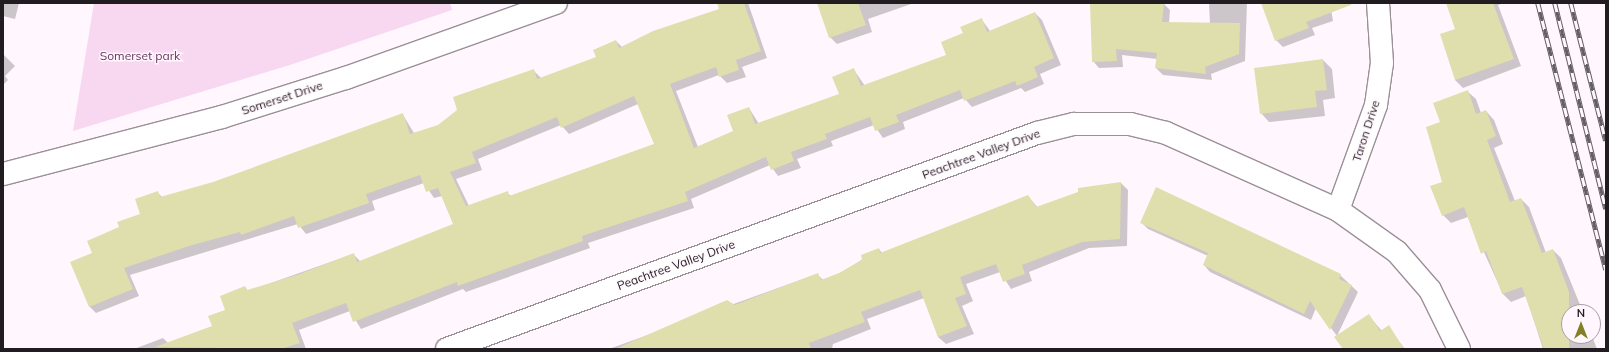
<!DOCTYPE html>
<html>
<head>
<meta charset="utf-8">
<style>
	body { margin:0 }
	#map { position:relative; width:1609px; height:352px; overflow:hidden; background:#fff7fd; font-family:Mulish,sans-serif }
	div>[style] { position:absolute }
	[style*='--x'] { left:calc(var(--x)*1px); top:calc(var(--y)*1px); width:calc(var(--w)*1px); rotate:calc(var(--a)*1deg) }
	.green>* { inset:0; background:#f8d8f0 }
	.shadow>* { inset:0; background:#0003 }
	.building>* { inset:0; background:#dfdead }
	.roads { filter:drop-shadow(1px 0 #9b8f98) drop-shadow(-1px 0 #9b8f98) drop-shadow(0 1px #9b8f98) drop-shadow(0 -1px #9b8f98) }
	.street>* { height:22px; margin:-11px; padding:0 11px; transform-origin:11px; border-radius:11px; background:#fff }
	.rail>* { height:4.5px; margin-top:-2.25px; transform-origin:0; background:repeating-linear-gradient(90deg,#fff7fd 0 9px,#645f63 0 18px); box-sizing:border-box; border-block:1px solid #645f63 }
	span { translate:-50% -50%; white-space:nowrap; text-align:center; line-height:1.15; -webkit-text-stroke:3px #fff7fd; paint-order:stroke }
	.park-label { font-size:12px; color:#69355f }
	.street-label { font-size:12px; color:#201c1f }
	.frame { position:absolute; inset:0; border:4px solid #201c1f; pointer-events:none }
	.north { position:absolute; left:1561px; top:304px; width:40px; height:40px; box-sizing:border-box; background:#fff7fd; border:1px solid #a69fa4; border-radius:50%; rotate:0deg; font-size:11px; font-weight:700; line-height:16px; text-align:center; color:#201c1f }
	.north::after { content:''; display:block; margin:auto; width:14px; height:18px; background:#848027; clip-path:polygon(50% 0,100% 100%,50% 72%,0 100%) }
</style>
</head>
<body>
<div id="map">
	<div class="green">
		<i style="clip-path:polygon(94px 3px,450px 3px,452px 10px,293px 64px,73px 131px)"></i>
	</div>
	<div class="shadow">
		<i style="clip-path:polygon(3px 3px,19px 3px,15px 19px,3px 16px)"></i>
		<i style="clip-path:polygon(evenodd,719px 3px,748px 3px,767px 58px,742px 67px,746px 77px,727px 83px,719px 75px,676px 91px,698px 147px,735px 131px,749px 108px,759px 124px,840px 95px,854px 70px,865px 86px,948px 56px,964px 34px,982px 20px,990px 31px,1035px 13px,1042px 20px,1061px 65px,1040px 74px,1044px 84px,1025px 92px,1021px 88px,972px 107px,964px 98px,903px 122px,905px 129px,883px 138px,874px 125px,831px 141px,833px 146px,797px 159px,801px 168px,778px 176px,770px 165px,691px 199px,694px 208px,588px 243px,590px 248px,466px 292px,463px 289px,361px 329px,350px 311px,299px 330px,306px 349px,134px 349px,163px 338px,168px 343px,213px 327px,245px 287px,248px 291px,353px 254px,361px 262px,454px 225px,442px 196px,434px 198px,424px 183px,372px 201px,375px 210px,306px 234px,298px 224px,130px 275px,139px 296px,96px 313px,89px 306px,93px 253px,142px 214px,157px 192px,162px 197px,213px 183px,403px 115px,414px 133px,438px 126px,533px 70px,541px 78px,598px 58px,616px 41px,622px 47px,721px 9px,719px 3px,638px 104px,655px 144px,511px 196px,507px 193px,469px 206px,456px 179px,482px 170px,478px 159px,561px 125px,569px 134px,638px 104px)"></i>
		<i style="clip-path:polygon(818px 3px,914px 3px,868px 19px,872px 32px,837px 44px,830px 37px)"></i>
		<i style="clip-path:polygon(1091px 3px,1164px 4px,1170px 10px,1169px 23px,1210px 24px,1209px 3px,1247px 3px,1245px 61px,1211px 74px,1212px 80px,1163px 75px,1156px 68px,1157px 59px,1122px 55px,1123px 67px,1099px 68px,1093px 61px)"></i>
		<i style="clip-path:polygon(1262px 3px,1330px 3px,1333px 21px,1312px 28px,1315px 35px,1283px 47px,1276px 40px)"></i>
		<i style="clip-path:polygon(1447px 3px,1504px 3px,1498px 5px,1521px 66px,1463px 88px,1455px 80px,1456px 29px)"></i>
		<i style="clip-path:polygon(3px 54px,15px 66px,5px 76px,8px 80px,3px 85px)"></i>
		<i style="clip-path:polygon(1323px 60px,1332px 69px,1335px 98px,1323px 100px,1325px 116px,1269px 122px,1261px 113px)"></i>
		<i style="clip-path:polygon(1467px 91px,1476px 99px,1481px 113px,1486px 111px,1494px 120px,1503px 144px,1494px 148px,1515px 201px,1521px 199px,1529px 207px,1546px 253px,1553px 250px,1561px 258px,1583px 312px,1569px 312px,1569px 336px,1592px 336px,1597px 349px,1543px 349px,1526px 296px,1511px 302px,1503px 294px,1468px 217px,1451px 223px,1443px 215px,1441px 123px)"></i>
		<i style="clip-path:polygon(1121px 183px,1128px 190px,1127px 246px,1089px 248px,1029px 272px,1032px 281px,1011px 289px,1000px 272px,966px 284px,973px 301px,962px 306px,974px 334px,946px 344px,938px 337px,924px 298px,867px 319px,871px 329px,833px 344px,832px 349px,609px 349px,817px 274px,823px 280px,839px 274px,879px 249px,882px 253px,1028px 196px,1038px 208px,1079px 192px,1079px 189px)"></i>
		<i style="clip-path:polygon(1141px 222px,1340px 275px,1358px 292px,1337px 336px,1316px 308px,1311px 320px,1210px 272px,1204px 265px,1208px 256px,1148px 229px)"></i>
		<i style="clip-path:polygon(1369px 316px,1382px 331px,1388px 327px,1405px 349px,1344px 349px)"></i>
	</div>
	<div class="building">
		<i style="clip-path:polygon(evenodd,717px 3px,744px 3px,761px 51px,736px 60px,739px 70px,719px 77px,716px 67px,670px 84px,694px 148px,733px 131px,727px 115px,749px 107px,755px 124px,839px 94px,832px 77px,854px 68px,861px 86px,946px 55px,941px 42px,963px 33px,960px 27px,982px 18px,987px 32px,1035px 12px,1054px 58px,1034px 67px,1038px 77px,1017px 86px,1015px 81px,964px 101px,960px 90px,896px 115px,899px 122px,875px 131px,870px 117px,825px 134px,827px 139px,791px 152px,794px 161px,771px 170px,766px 157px,685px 192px,688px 201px,582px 236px,583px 241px,458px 286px,457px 282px,353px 322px,346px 303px,292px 323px,300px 343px,281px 349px,155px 347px,212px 326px,208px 316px,225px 310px,220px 296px,245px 286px,247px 290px,297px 275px,354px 253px,357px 262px,453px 224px,438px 188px,426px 192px,420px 175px,366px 194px,369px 203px,298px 228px,294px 216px,241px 235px,240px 232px,189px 246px,124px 268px,133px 289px,89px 307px,70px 262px,92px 253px,87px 241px,119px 227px,117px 222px,140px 214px,135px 199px,158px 191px,160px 197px,213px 182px,403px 113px,410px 134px,438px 125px,457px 110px,453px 97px,534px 69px,537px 79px,596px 57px,593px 50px,616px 40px,619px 48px,653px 31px,719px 9px,717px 3px,634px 96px,654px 144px,509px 196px,508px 191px,466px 206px,450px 172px,476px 163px,472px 152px,557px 117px,561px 128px,634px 96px)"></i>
		<i style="clip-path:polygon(817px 3px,858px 3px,866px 25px,829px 38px)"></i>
		<i style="clip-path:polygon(1090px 3px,1164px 3px,1162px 22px,1240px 23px,1239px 54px,1205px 67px,1206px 74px,1155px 68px,1157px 53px,1116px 49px,1117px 61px,1092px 62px)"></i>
		<i style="clip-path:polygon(1261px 3px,1351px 3px,1351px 5px,1306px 22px,1309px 28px,1275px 41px)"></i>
		<i style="clip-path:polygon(1446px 3px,1493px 3px,1514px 59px,1455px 80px,1440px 34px,1455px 29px)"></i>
		<i style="clip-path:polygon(1323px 59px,1327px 90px,1315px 91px,1317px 107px,1260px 114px,1254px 68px)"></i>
		<i style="clip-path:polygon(1468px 90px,1476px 114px,1486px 110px,1496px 136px,1487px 140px,1510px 202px,1521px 198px,1542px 253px,1553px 249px,1569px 292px,1569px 349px,1544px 349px,1522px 287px,1502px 294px,1486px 251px,1481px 254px,1464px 207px,1442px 216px,1430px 186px,1442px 182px,1426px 127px,1440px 122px,1433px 103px)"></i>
		<i style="clip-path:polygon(1121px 182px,1120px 239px,1082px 242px,1022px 265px,1025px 274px,1003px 282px,996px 264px,960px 277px,966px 294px,955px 298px,967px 326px,938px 337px,920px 290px,861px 312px,865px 322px,809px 343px,811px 349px,615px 349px,727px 300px,735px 305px,818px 273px,821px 280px,839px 273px,862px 260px,861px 255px,879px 248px,880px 253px,1028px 195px,1036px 207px,1078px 192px,1078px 188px)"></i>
		<i style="clip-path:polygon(1156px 187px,1341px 274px,1339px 279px,1352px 285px,1330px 330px,1310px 301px,1304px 314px,1203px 265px,1208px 253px,1140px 223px)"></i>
		<i style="clip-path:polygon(1369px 314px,1380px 331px,1389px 325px,1404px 349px,1343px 349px,1334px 337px)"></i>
	</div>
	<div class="roads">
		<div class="street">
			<i style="--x:3;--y:174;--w:226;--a:-14.6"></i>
			<i style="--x:222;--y:117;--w:130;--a:-17.5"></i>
			<i style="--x:346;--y:78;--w:223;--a:-19.7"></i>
			<i style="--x:1338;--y:210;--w:112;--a:-70.1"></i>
			<i style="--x:1376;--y:105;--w:42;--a:-81.9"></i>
			<i style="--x:1382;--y:63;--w:60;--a:-93.8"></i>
			<i style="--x:447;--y:349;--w:628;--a:-20.11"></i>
			<i style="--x:1037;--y:133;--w:38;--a:-14"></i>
			<i style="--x:1074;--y:124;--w:56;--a:0"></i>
			<i style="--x:1130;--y:124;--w:37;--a:14"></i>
			<i style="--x:1166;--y:133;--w:188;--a:24.1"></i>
			<i style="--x:1338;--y:210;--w:72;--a:35.4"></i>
			<i style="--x:1397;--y:252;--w:50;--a:49"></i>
			<i style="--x:1430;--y:290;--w:66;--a:63.8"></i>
		</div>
	</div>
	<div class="rail">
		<i style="--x:1538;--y:3;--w:275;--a:75.7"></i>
		<i style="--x:1555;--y:3;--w:212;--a:76.1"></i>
		<i style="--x:1571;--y:3;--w:142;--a:75.8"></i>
	</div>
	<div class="park-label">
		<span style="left:140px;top:56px">Somerset park</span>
	</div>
	<div class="street-label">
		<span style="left:282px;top:98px;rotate:-18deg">Somerset Drive</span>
		<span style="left:1366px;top:131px;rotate:-72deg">Taron Drive</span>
		<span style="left:981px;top:154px;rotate:-20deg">Peachtree Valley Drive</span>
		<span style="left:676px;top:265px;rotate:-20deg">Peachtree Valley Drive</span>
	</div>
	<div class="frame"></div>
	<div class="north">N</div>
</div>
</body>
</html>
